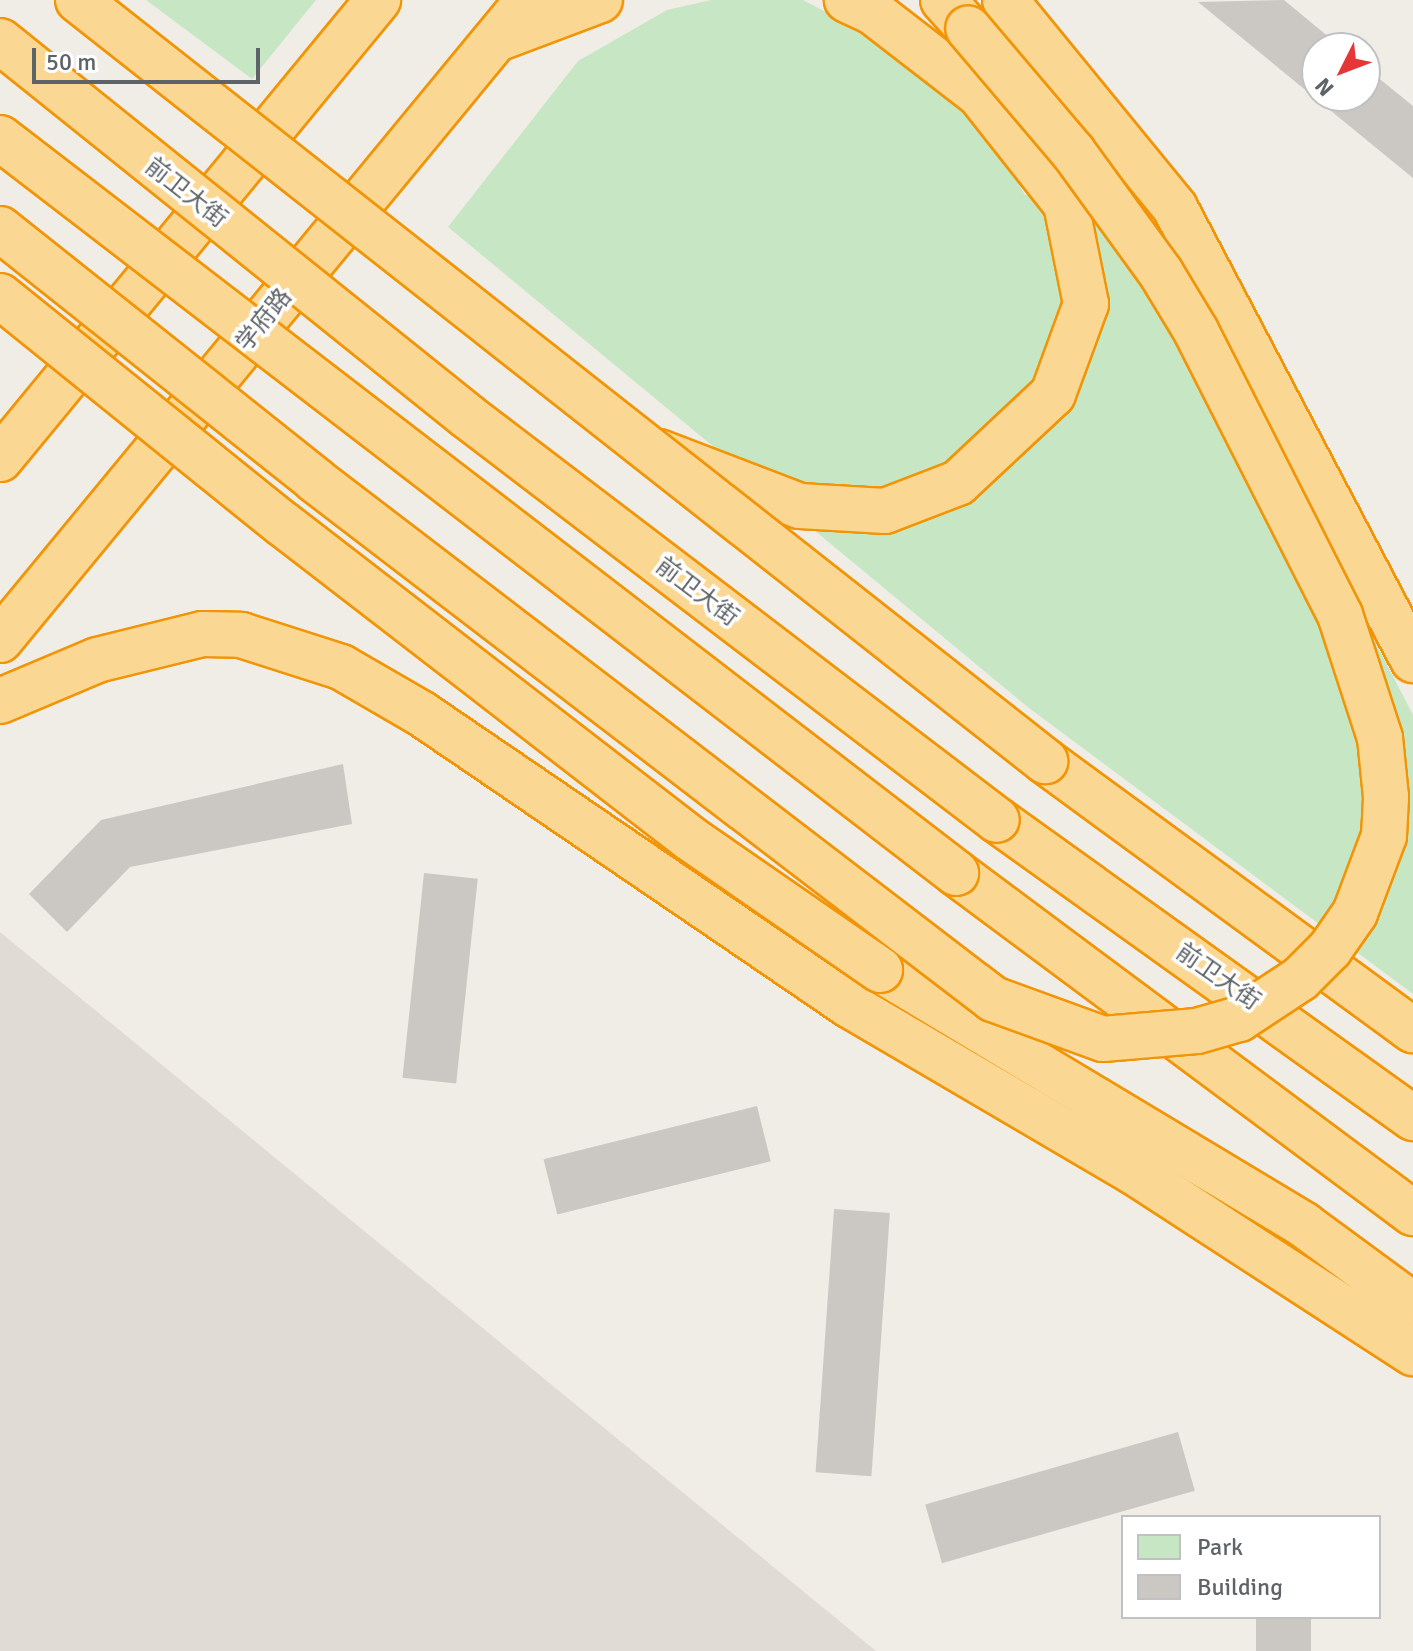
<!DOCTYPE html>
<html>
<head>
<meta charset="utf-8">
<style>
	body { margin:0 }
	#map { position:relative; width:1413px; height:1651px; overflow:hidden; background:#f0ede7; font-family:Signika,"Noto Sans SC",sans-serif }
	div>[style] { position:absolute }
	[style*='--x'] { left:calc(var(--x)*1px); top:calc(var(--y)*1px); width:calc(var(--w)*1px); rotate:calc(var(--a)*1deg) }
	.education>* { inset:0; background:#e0dcd5 }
	.green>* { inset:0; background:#c7e7c4 }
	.building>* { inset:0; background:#cbc8c3; transform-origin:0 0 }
	.roads { filter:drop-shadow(2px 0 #f19406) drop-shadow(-2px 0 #f19406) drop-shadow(0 2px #f19406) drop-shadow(0 -2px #f19406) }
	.highway>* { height:44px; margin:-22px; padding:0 22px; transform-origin:22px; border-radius:22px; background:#fad894 }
	.bridges { filter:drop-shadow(2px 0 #f19406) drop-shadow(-2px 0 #f19406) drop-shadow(0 2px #f19406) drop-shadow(0 -2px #f19406) }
	.highway-bridge>* { height:44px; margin:-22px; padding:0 22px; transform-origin:22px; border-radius:22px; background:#fad894 }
	span { translate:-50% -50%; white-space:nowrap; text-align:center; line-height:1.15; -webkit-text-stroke:7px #fff; paint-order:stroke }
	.street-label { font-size:24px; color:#5e6367 }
	.legend { position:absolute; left:1121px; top:1515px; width:260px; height:104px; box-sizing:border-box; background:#fff; border:2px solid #bfc1c2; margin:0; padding:10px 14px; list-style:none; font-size:24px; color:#5e6367 }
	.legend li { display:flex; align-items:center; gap:16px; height:40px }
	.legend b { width:40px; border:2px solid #bfc1c2 }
	.north { position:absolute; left:1301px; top:32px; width:80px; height:80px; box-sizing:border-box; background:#fff; border:2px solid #bfc1c2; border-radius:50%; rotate:228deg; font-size:22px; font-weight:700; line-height:32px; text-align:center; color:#5e6367 }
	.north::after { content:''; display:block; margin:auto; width:28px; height:36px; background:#e53738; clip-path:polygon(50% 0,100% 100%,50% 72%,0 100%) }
	.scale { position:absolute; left:32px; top:48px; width:228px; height:36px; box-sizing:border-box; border:4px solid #5e6367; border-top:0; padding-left:10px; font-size:24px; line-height:28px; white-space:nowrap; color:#5e6367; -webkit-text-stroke:6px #fff; paint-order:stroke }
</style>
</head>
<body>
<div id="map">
	<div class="education">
		<i style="clip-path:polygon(0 932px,876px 1651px,0 1651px)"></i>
	</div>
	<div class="green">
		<i style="clip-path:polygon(146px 0,316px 0,252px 79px)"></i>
		<i style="clip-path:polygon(711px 0,803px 0,832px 15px,900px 60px,987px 131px,1025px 195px,1126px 190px,1185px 273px,1413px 715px,1413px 994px,1029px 708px,448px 227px,578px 61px,667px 10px)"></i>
	</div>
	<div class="building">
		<i style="clip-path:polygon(1284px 0,1342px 48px,1317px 48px,1317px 96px,1365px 96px,1365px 67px,1413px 106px,1413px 178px,1198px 2px)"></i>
		<i style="clip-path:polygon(343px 764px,352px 824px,130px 867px,67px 932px,29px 894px,101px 820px)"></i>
		<i style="left:424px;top:873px;width:54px;height:206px;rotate:6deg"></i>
		<i style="left:757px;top:1106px;width:57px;height:220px;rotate:76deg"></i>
		<i style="left:834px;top:1209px;width:56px;height:264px;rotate:4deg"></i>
		<i style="left:1178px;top:1432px;width:61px;height:263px;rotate:74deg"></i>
		<i style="left:1256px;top:1617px;width:55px;height:34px"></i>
	</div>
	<div class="roads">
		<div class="highway">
			<i style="--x:943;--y:0;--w:38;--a:48"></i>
			<i style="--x:1005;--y:0;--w:269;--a:50.7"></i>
			<i style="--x:1175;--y:208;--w:511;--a:62.23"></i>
			<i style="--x:497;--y:39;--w:110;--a:-20.7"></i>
			<i style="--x:659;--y:452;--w:151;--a:21"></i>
			<i style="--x:800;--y:506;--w:85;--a:3.4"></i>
			<i style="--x:885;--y:511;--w:78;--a:-21"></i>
			<i style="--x:958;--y:483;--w:130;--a:-43.1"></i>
			<i style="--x:1053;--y:394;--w:96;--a:-69.9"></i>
			<i style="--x:1086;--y:304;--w:102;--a:-101.3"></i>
			<i style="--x:1066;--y:204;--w:140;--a:-128.3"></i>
			<i style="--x:979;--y:94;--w:134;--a:-142.3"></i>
			<i style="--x:873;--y:12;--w:29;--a:-155"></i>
			<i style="--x:0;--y:459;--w:595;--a:-50.53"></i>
			<i style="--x:0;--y:640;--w:830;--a:-50.48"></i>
			<i style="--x:0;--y:701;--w:105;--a:-22.9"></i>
			<i style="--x:97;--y:660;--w:108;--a:-13.9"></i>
			<i style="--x:202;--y:634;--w:39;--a:1"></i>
			<i style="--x:241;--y:635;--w:105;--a:17.7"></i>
			<i style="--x:341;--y:667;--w:94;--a:30.1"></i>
			<i style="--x:422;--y:714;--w:517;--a:34.27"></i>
			<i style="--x:849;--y:1005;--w:330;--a:30.4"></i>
			<i style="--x:1134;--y:1172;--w:333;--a:33"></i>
			<i style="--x:1045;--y:761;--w:456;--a:36.2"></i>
			<i style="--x:997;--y:820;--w:512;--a:35.62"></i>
			<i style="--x:956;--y:873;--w:570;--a:36.65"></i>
			<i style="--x:880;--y:970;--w:495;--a:31"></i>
			<i style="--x:1304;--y:1225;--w:135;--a:36.3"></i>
		</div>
	</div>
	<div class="bridges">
		<div class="highway-bridge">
			<i style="--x:78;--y:0;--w:1231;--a:38.2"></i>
			<i style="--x:0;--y:41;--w:599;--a:38.76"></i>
			<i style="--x:467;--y:416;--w:666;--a:37.32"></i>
			<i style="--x:0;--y:138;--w:1206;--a:37.55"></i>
			<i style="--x:0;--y:229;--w:403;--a:38.5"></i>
			<i style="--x:315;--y:480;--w:854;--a:37.43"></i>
			<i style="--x:993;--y:999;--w:117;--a:20"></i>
			<i style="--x:1103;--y:1039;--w:94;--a:-4.9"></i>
			<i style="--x:1197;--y:1031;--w:44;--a:-15.9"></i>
			<i style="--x:1239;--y:1019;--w:73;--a:-33.3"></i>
			<i style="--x:1300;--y:979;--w:42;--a:-45"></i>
			<i style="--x:1330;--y:949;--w:44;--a:-55.2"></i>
			<i style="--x:1355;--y:913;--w:82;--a:-69.4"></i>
			<i style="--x:1384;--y:836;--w:39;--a:-87"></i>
			<i style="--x:1386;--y:797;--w:59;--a:-95.8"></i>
			<i style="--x:1380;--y:738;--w:129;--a:-108"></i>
			<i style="--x:1340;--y:615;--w:318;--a:-116.9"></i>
			<i style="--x:1196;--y:331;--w:68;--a:-121.1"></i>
			<i style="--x:1161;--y:273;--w:150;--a:-126"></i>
			<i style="--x:1073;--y:152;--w:162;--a:-130.3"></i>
			<i style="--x:0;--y:296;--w:363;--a:38.9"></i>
			<i style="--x:283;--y:524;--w:515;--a:37.67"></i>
			<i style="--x:691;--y:839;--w:230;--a:34.7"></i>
		</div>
	</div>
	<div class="street-label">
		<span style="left:186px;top:193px;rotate:38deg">前卫大街</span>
		<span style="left:264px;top:320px;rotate:-51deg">学府路</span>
		<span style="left:697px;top:592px;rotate:37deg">前卫大街</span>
		<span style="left:1218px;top:977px;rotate:35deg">前卫大街</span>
	</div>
	<ul class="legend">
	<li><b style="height:22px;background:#c7e7c4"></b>Park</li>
	<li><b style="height:22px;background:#cbc8c3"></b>Building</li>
	</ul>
	<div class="north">N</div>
	<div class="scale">50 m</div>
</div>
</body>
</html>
